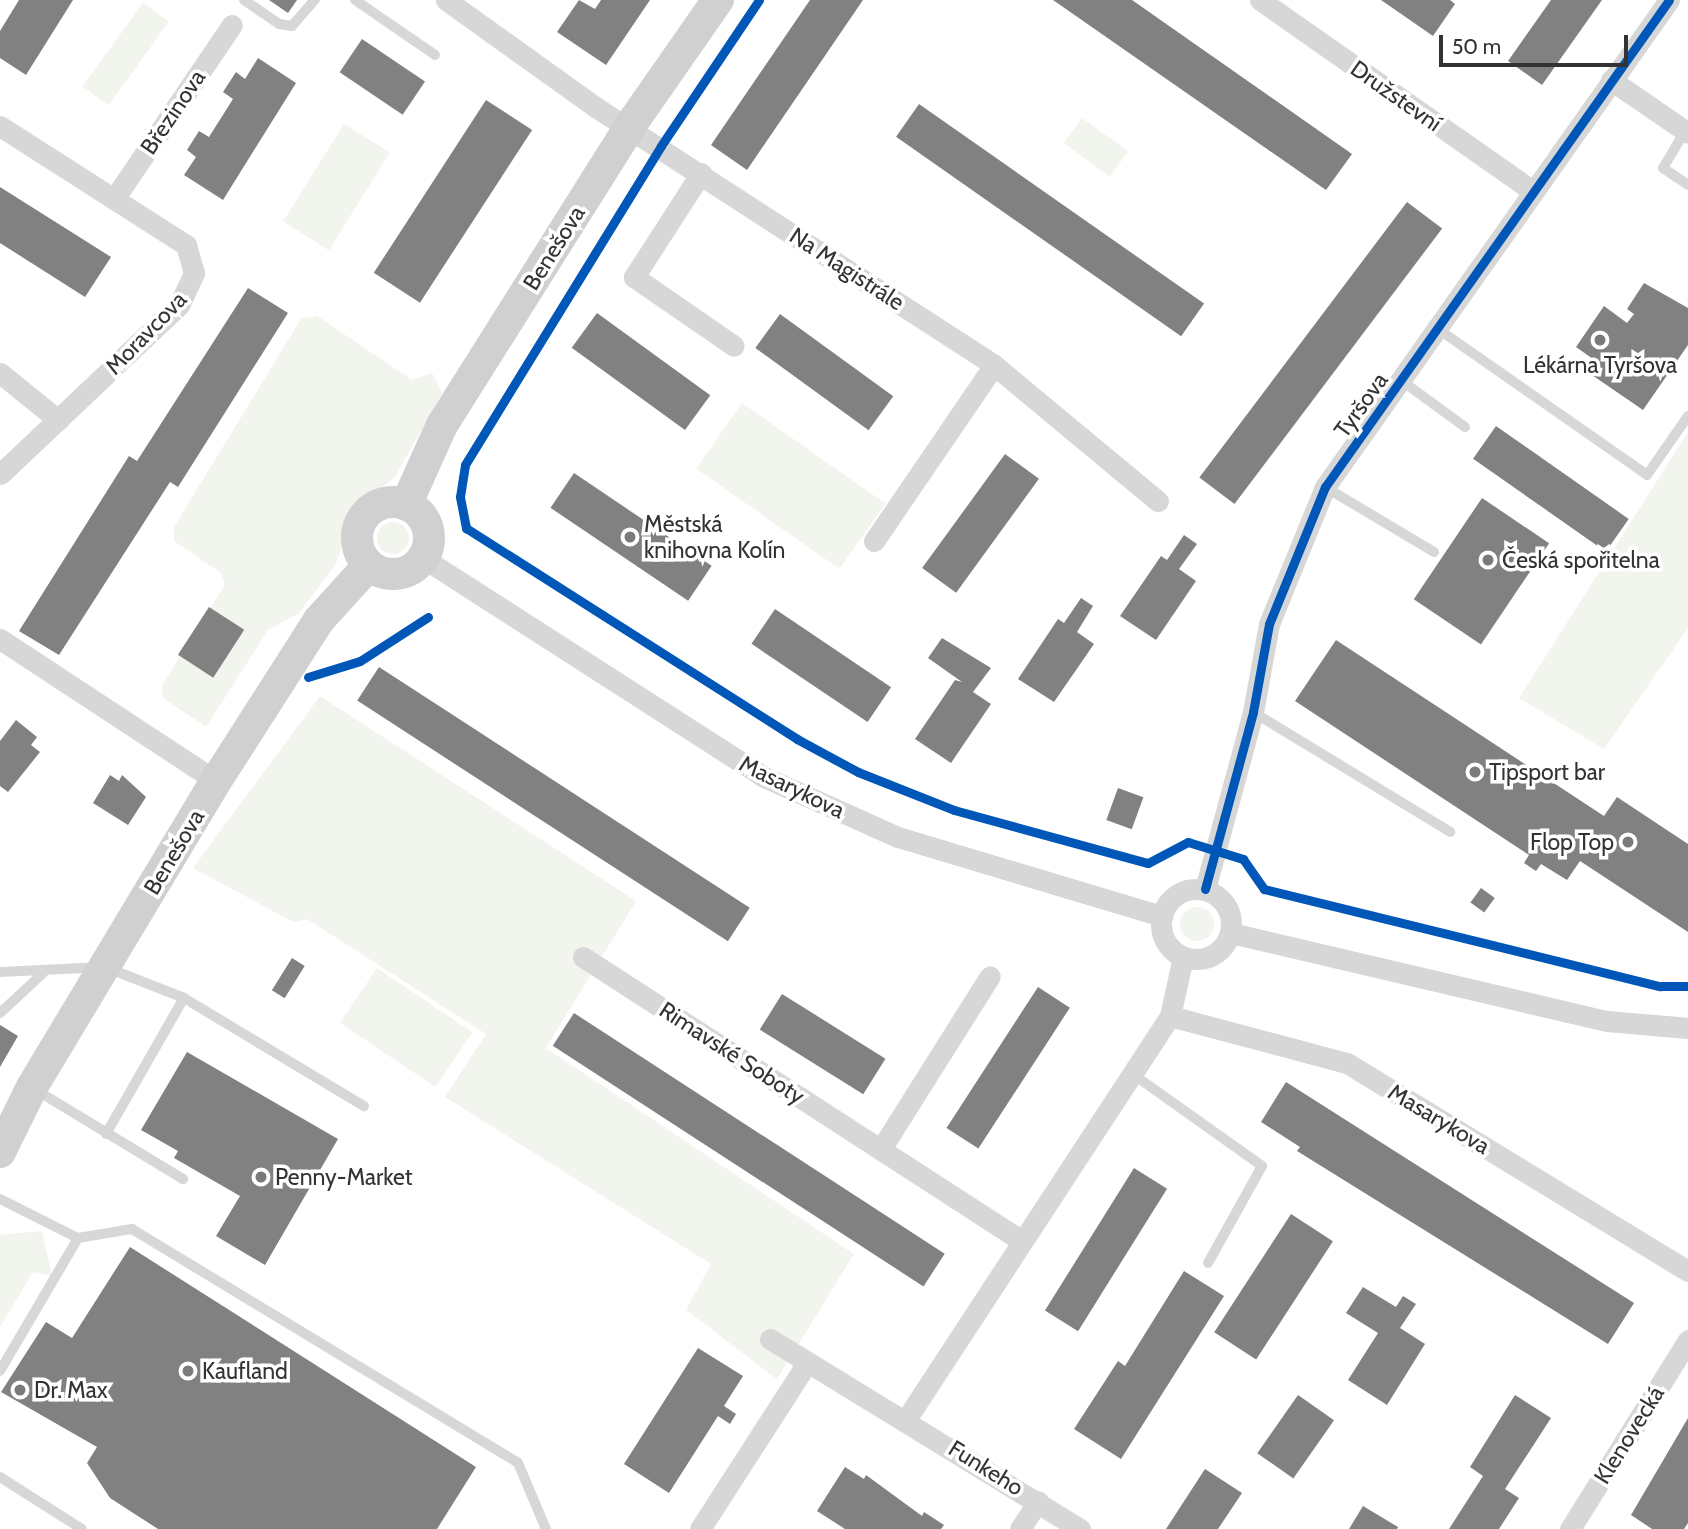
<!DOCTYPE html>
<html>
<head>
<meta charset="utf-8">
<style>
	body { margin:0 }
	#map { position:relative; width:1688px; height:1529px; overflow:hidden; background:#fff; font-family:Cabin,sans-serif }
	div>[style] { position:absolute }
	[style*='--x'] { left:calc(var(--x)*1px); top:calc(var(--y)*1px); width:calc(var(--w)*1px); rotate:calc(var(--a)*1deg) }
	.green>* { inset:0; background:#f1f5ed; transform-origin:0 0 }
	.round { border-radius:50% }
	.building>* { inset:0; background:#818181; transform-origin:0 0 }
	.lane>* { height:10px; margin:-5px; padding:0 5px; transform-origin:5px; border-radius:5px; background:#d7d7d7 }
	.street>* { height:21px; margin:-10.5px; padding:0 10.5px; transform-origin:10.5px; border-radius:10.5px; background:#d7d7d7 }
	.street>.ring { margin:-10.5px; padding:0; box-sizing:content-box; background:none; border:21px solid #d7d7d7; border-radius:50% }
	.secondary>* { height:32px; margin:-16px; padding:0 16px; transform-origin:16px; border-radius:16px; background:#d0d0d0 }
	.secondary>.ring { margin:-16px; padding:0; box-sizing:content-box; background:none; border:32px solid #d0d0d0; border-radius:50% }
	.cycleway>* { height:9px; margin:-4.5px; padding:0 4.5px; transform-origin:4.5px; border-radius:4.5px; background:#0057b8 }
	.dots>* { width:19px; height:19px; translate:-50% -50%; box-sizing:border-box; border:4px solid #fff; border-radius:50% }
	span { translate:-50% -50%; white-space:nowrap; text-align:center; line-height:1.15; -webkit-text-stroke:7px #fff; paint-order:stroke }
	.street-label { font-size:23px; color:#333 }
	.poi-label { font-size:23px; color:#333 }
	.left { translate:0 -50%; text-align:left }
	.right { translate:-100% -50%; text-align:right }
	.scale { position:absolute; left:1439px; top:35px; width:189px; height:32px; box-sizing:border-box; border:4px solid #333; border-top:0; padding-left:9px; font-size:21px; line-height:24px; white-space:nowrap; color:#333; -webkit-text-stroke:5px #fff; paint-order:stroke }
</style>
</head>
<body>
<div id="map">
	<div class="green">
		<i style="left:143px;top:3px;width:32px;height:103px;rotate:36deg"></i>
		<i style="left:1082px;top:118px;width:57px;height:31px;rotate:36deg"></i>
		<i style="left:344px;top:124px;width:54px;height:115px;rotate:32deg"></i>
		<i style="clip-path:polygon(317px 316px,412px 380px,432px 373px,442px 393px,395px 477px,353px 510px,336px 564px,299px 613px,268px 630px,206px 727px,163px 698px,162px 685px,225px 585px,221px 573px,174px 541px,174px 527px,301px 319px)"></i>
		<i style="left:742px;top:403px;width:175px;height:80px;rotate:35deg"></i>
		<i style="clip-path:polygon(1688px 432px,1688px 628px,1604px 749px,1519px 698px)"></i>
		<i class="round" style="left:377px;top:522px;width:32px;height:32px"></i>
		<i style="clip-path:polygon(320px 696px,636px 901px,546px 1048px,854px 1254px,777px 1379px,686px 1310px,711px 1264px,445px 1097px,486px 1034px,307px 919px,293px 922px,193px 868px)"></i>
		<i class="round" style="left:1180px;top:907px;width:34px;height:34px"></i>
		<i style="left:377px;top:968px;width:115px;height:66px;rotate:34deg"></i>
		<i style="clip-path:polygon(42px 1231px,52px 1276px,33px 1272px,0 1327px,0 1235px)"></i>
	</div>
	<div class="building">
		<i style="clip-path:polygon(19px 0,73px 0,26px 75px,0 58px,0 31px)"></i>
		<i style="clip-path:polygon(269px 0,297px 0,288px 13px)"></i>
		<i style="clip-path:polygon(579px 0,595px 9px,601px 0,650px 0,606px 65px,557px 32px)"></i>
		<i style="clip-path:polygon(810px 0,863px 0,747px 170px,711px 145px)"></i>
		<i style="clip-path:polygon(1053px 0,1132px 0,1352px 154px,1326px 190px)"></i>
		<i style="clip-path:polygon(1381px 0,1450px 0,1455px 4px,1433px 36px)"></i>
		<i style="clip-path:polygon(1551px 0,1602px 0,1542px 85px,1508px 61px)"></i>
		<i style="left:362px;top:39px;width:76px;height:40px;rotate:34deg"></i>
		<i style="clip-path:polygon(258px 58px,296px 83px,223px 200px,184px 175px,196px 157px,187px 150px,199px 131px,209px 137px,233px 99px,223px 92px,236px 72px,245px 79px)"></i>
		<i style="left:486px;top:100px;width:55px;height:206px;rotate:33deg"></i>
		<i style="left:919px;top:104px;width:348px;height:40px;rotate:35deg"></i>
		<i style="clip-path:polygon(0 187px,111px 257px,85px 297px,0 243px)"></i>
		<i style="left:1407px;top:202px;width:44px;height:345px;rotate:37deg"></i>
		<i style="clip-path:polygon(1644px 283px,1688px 308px,1688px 345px,1643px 410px,1592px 375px,1600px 364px,1576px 347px,1604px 306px,1627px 323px,1634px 314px,1627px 309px)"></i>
		<i style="clip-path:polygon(248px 288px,288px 313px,178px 487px,170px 482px,59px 655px,19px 631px,129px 456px,137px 461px)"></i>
		<i style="left:597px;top:313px;width:140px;height:43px;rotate:36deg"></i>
		<i style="left:780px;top:314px;width:140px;height:42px;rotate:36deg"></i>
		<i style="left:1496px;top:426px;width:162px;height:40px;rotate:35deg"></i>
		<i style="left:1005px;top:454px;width:42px;height:141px;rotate:36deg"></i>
		<i style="left:574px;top:473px;width:166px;height:42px;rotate:34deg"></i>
		<i style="left:1482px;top:498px;width:81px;height:122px;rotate:34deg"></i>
		<i style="clip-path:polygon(1184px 535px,1197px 544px,1179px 569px,1196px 581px,1156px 640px,1120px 616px,1161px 556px,1167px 560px)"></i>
		<i style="clip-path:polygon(1081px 598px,1093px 606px,1077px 632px,1094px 644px,1054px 702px,1018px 679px,1058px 619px,1064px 623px)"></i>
		<i style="left:209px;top:607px;width:42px;height:57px;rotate:33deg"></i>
		<i style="left:775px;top:609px;width:140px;height:42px;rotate:34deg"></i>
		<i style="clip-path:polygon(942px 638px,991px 668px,973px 692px,991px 704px,951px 763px,915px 739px,955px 680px,962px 682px,928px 658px)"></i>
		<i style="clip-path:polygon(1336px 640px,1604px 816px,1617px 797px,1688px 844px,1688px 932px,1580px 861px,1567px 880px,1541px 864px,1536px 871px,1524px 863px,1529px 855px,1295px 701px)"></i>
		<i style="left:379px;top:667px;width:442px;height:40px;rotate:33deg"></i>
		<i style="clip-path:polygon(16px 720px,37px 737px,31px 745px,40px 752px,8px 792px,0 786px,0 741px)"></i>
		<i style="clip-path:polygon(110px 775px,119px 781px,122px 775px,146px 797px,128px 825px,93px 803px)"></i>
		<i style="left:1118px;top:788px;width:27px;height:34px;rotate:20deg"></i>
		<i style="left:1481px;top:888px;width:17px;height:18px;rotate:36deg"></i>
		<i style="left:292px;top:958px;width:15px;height:38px;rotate:32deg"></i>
		<i style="left:1038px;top:987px;width:38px;height:168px;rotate:33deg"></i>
		<i style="left:782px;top:994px;width:122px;height:42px;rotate:32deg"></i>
		<i style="left:574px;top:1013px;width:442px;height:39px;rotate:33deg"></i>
		<i style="clip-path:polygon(0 1025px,18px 1036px,0 1067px)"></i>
		<i style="clip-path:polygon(187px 1052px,338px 1139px,265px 1265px,216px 1236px,240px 1196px,174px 1158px,178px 1151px,141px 1130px)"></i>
		<i style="clip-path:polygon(1286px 1082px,1634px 1303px,1608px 1344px,1297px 1151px,1300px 1147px,1261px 1122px)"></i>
		<i style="left:1134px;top:1168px;width:39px;height:168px;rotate:32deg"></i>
		<i style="left:1291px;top:1214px;width:50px;height:141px;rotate:33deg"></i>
		<i style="clip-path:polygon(130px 1247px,476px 1467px,437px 1529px,158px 1529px,110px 1498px,87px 1463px,97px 1447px,1px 1392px,46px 1322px,72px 1338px)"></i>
		<i style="clip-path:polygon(1184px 1271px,1224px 1296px,1121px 1459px,1074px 1429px,1118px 1361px,1125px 1366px)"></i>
		<i style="clip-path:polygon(1363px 1287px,1396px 1307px,1403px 1296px,1416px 1304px,1400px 1328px,1425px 1344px,1387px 1405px,1348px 1380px,1378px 1333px,1346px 1313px)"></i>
		<i style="clip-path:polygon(698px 1348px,743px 1376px,724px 1406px,736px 1414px,730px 1424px,718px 1416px,669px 1493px,624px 1464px)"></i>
		<i style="left:1298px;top:1395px;width:44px;height:71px;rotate:35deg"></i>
		<i style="clip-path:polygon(1515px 1395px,1551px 1418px,1505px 1489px,1519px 1498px,1499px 1529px,1449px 1529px,1483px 1476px,1470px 1467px)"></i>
		<i style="clip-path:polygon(1688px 1418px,1688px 1523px,1684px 1529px,1652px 1529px,1631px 1515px)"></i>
		<i style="clip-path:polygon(845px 1467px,864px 1479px,866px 1475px,922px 1516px,924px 1512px,944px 1525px,941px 1529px,845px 1529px,817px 1511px)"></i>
		<i style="clip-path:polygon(1205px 1469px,1242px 1493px,1218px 1529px,1166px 1529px)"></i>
		<i style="clip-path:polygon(1363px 1506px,1398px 1527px,1397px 1529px,1349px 1529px)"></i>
	</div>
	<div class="lane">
		<i style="--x:244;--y:0;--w:42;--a:34.4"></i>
		<i style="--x:279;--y:24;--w:13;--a:9"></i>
		<i style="--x:292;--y:26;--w:35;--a:-49"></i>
		<i style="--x:355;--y:0;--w:97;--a:34.5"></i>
		<i style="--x:1685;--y:131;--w:43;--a:120.7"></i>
		<i style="--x:1663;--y:168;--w:30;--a:34"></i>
		<i style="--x:1438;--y:329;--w:255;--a:34.9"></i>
		<i style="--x:1647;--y:475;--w:72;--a:-55.2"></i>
		<i style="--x:1402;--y:381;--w:78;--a:36.1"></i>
		<i style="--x:1325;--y:487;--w:127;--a:30.8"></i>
		<i style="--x:1253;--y:712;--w:231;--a:31.3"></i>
		<i style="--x:0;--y:972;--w:105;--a:-2.7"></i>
		<i style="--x:105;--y:967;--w:85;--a:21.4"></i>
		<i style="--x:0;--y:1013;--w:59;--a:-42.9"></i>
		<i style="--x:1134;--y:1075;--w:157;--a:35.4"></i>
		<i style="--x:1262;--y:1166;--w:111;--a:119.1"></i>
		<i style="--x:36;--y:1090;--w:172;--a:31.2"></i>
		<i style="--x:106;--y:1134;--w:157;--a:-60.2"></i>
		<i style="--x:184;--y:998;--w:210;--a:31"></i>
		<i style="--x:0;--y:1199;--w:87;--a:26.6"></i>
		<i style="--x:78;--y:1238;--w:154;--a:120.4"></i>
		<i style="--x:78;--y:1238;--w:55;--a:-9.5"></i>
		<i style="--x:132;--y:1229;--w:451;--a:31.2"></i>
		<i style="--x:518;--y:1463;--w:72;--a:67"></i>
		<i style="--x:0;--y:1477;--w:97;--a:32.4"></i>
	</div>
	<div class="street">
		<i style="--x:446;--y:0;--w:186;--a:35.6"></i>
		<i style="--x:597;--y:108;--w:473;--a:32.9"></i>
		<i style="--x:994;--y:365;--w:213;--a:39.7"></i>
		<i style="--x:1260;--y:0;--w:333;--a:35"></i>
		<i style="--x:1611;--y:80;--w:93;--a:34.5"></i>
		<i style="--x:0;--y:126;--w:221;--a:32.6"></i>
		<i style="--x:186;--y:245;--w:29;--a:74"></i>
		<i style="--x:194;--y:273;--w:35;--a:115"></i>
		<i style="--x:179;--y:305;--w:246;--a:136.6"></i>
		<i style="--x:701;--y:173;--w:124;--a:122.8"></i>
		<i style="--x:634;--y:277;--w:121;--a:34.6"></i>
		<i style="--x:114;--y:199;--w:210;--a:-55.9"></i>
		<i style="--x:0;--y:373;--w:75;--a:39"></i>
		<i style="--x:874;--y:541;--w:213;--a:-55.7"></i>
		<i style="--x:423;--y:558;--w:403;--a:32.7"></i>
		<i style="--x:762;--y:776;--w:149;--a:24.2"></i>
		<i style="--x:898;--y:837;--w:276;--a:16.7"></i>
		<i style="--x:0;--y:639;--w:258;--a:33.3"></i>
		<i class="ring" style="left:1161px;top:889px;width:49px;height:49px"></i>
		<i style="--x:1205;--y:889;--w:183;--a:-74.8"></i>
		<i style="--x:1253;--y:712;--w:89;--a:-79.7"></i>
		<i style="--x:1269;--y:624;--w:148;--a:-67.8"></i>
		<i style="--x:1325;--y:487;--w:596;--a:-54.76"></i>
		<i style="--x:1231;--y:933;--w:386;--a:13.2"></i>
		<i style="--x:1607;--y:1021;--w:81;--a:4.9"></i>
		<i style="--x:583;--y:957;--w:523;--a:32.9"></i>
		<i style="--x:1170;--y:1016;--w:183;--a:14.9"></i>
		<i style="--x:1347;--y:1063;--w:399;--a:31.4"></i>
		<i style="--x:881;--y:1149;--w:204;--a:-57.8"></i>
		<i style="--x:770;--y:1339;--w:364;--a:31.5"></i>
		<i style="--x:907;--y:1418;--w:480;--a:-56.8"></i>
		<i style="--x:1170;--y:1016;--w:60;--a:-77.6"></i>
		<i style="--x:700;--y:1529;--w:197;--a:-57.2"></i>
		<i style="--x:1020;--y:1529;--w:33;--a:-57"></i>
		<i style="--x:1570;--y:1529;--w:223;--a:-58"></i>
	</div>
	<div class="secondary">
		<i class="ring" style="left:357px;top:502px;width:40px;height:40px"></i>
		<i style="--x:406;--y:505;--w:88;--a:-65.8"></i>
		<i style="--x:442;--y:425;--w:353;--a:-57.8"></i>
		<i style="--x:630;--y:126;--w:154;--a:-55.1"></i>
		<i style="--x:0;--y:1152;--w:72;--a:-63.8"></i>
		<i style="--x:32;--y:1087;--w:357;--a:-59"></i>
		<i style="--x:216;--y:781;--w:191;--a:-57.4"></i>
		<i style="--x:319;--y:620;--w:74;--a:-47.7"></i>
	</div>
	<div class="cycleway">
		<i style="--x:759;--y:0;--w:176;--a:123.9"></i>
		<i style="--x:661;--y:146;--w:374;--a:121.6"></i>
		<i style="--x:465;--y:465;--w:32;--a:99"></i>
		<i style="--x:460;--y:497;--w:32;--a:79"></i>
		<i style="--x:466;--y:528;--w:393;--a:32.5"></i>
		<i style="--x:797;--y:739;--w:69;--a:28.4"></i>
		<i style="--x:858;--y:772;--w:103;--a:21.6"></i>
		<i style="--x:954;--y:810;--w:201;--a:15.3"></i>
		<i style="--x:1148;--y:863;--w:45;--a:-27.7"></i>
		<i style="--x:1188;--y:842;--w:58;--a:17.2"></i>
		<i style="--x:1243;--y:859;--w:37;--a:55"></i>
		<i style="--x:1264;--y:889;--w:408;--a:13.8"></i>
		<i style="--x:1660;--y:986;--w:28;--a:0"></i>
		<i style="--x:308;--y:677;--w:54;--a:-17.1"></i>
		<i style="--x:360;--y:661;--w:81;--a:-32.9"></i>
		<i style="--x:1205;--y:889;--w:183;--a:-74.8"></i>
		<i style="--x:1253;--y:712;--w:89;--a:-79.7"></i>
		<i style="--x:1269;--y:624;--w:148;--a:-67.8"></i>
		<i style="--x:1325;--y:487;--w:596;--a:-54.76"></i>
	</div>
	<div class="dots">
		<i style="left:1600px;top:340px;background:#7a7a7a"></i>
		<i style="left:630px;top:537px;background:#7a7a7a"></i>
		<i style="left:1488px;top:560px;background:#7a7a7a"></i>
		<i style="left:1475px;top:772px;background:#7a7a7a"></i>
		<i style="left:1628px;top:842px;background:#7a7a7a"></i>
		<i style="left:261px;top:1177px;background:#7a7a7a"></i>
		<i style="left:188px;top:1371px;background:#7a7a7a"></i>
		<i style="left:20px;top:1390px;background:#7a7a7a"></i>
	</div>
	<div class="street-label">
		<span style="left:1396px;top:96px;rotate:35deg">Družstevní</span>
		<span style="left:173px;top:112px;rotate:-56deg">Březinova</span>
		<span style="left:554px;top:248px;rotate:-58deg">Benešova</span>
		<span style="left:847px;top:269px;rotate:33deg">Na Magistrále</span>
		<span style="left:146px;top:333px;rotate:-46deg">Moravcova</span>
		<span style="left:1361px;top:405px;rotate:-54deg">Tyršova</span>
		<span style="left:792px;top:787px;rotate:26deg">Masarykova</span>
		<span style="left:174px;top:852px;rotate:-59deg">Benešova</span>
		<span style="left:732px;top:1053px;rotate:33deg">Rimavské Soboty</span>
		<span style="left:1439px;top:1119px;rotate:31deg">Masarykova</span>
		<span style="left:1629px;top:1435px;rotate:-58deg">Klenovecká</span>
		<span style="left:986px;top:1468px;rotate:32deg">Funkeho</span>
	</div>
	<div class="poi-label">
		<span style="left:1600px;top:365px">Lékárna Tyršova</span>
		<span class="left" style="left:644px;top:537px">Městská<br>knihovna Kolín</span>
		<span class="left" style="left:1502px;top:560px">Česká spořitelna</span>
		<span class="left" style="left:1489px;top:772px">Tipsport bar</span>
		<span class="right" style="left:1614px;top:842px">Flop Top</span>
		<span class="left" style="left:275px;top:1177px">Penny-Market</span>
		<span class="left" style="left:202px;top:1371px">Kaufland</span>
		<span class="left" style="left:34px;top:1390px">Dr. Max</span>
	</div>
	<div class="scale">50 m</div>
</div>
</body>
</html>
